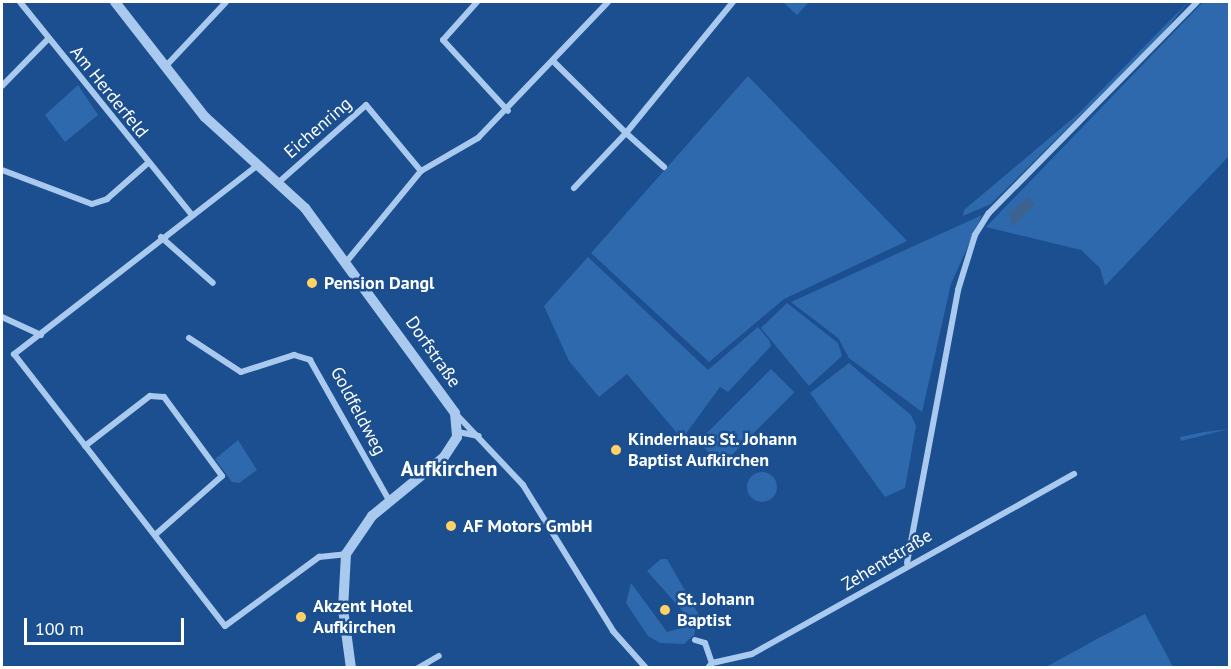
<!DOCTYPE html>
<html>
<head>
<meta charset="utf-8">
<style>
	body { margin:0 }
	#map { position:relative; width:1231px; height:669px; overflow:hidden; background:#1b4f8f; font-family:"PT Sans",sans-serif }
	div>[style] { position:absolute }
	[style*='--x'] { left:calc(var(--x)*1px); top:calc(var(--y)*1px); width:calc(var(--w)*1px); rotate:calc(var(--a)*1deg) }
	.green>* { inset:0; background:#2e69ad; transform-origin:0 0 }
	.round { border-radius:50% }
	.water>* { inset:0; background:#3c6290 }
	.minor>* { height:6px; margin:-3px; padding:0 3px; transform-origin:3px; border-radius:3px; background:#a9c9ee }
	.tertiary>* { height:10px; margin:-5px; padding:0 5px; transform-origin:5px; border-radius:5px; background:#a9c9ee }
	.dots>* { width:16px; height:16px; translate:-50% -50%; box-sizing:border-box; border:3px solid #1b4f8f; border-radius:50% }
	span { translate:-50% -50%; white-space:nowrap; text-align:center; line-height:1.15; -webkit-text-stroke:5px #1b4f8f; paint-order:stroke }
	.street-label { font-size:18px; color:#fff }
	.poi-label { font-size:18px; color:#fff; font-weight:700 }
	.left { translate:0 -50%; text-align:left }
	.quarter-label { font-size:21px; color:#fff; font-weight:700 }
	.frame { position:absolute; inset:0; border:3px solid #fff; pointer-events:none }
	.scale { position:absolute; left:24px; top:618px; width:160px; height:27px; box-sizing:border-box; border:3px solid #fff; border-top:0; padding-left:8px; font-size:18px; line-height:21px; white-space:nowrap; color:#fff; -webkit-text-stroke:4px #1b4f8f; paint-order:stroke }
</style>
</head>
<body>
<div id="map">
	<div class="green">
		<i style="clip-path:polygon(783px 2px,809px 2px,797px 15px)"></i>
		<i style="clip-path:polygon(1188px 2px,1163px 33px,991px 204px,963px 216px,964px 210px,1078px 114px)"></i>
		<i style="clip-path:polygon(1203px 2px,1229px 2px,1229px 156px,1105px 286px,1100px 268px,1081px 250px,986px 227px)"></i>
		<i style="clip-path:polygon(748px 76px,907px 241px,784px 299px,709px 362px,591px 253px)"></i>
		<i style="clip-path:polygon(78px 85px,98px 115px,65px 142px,45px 115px)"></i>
		<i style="clip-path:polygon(982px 215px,951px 284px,922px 412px,849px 358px,838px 338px,791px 302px)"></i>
		<i style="clip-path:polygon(588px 257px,708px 370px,758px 327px,769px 340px,771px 346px,728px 392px,720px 387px,682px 439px,627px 374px,599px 397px,569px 361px,544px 306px)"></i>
		<i style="clip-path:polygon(787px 303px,838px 343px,842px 356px,809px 386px,761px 328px)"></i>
		<i style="clip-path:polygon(849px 363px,911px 415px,916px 426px,905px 488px,885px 497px,810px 393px)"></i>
		<i style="left:771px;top:369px;width:33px;height:103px;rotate:45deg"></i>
		<i style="clip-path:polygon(1229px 429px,1181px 441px,1180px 437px,1204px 432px)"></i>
		<i style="clip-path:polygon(238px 440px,257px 470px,239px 483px,232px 482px,215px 459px)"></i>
		<i class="round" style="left:747px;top:472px;width:30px;height:30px"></i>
		<i style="clip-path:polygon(661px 559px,667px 559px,699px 615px,694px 635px,684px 644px,660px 643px,648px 636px,626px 603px,631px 583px,667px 632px,685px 627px,681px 621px,687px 616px,647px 571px)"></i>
		<i style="clip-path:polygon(1145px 614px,1173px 667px,1046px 667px,1097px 639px)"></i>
	</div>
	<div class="water">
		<i style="clip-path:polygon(1028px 197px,1035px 204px,1013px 227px,1009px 213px)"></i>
	</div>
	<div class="minor">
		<i style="--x:20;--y:2;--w:272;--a:51.1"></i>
		<i style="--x:477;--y:2;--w:51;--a:131.8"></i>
		<i style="--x:443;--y:40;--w:96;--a:47.5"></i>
		<i style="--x:554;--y:62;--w:101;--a:44.6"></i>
		<i style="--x:626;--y:133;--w:169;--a:-50.8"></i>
		<i style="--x:165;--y:67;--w:89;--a:-46.8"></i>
		<i style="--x:2;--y:86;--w:66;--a:-45.6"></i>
		<i style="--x:258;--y:165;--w:309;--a:142.2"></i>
		<i style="--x:14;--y:354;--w:344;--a:52.2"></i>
		<i style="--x:225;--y:626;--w:117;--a:-36.3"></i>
		<i style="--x:319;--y:557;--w:27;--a:-6"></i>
		<i style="--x:2;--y:170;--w:96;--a:20.7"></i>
		<i style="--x:92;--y:204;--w:16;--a:-18"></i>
		<i style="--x:107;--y:199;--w:55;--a:-41.3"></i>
		<i style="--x:279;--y:182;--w:116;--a:-41.5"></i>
		<i style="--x:366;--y:105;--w:86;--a:50.2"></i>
		<i style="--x:574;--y:188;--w:76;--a:-46.6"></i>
		<i style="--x:626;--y:133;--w:51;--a:41.8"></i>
		<i style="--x:161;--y:237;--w:69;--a:41.5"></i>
		<i style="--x:347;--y:261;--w:117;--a:-50.6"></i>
		<i style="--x:421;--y:171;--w:66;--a:-30.1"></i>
		<i style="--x:478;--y:138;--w:188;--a:-46.3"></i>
		<i style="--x:2;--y:317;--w:43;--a:24.8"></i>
		<i style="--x:189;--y:338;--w:62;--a:33.2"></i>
		<i style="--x:241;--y:372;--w:56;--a:-17.8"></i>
		<i style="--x:294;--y:355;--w:17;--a:17"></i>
		<i style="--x:310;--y:360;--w:163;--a:60.6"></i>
		<i style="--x:455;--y:413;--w:99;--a:46.6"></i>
		<i style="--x:523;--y:485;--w:172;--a:58.3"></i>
		<i style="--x:613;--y:631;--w:50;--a:48.3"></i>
		<i style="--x:458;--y:432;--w:21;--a:11"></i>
		<i style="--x:85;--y:446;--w:82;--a:-37.6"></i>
		<i style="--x:150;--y:396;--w:14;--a:4"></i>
		<i style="--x:164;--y:397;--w:98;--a:53.7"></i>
		<i style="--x:222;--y:476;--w:89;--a:138.6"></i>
		<i style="--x:907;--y:563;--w:278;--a:-79.4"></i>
		<i style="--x:958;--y:290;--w:58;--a:-72.8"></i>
		<i style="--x:975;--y:235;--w:26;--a:-58"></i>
		<i style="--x:989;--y:213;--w:296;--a:-45.4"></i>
		<i style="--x:695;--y:640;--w:10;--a:17"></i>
		<i style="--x:705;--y:643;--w:21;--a:71"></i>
		<i style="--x:712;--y:663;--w:6;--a:129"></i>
		<i style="--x:712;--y:663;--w:41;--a:-12.7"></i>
		<i style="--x:752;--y:654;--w:369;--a:-29.2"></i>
		<i style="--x:418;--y:668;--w:24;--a:-30"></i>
	</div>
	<div class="tertiary">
		<i style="--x:115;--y:2;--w:146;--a:52"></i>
		<i style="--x:205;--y:117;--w:135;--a:42.3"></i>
		<i style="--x:305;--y:208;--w:254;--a:53.8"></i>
		<i style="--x:455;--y:413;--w:24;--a:85"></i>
		<i style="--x:457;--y:437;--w:24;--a:123"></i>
		<i style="--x:444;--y:457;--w:93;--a:140.7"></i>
		<i style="--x:372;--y:516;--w:46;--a:124.4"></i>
		<i style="--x:346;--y:554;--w:55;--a:93.1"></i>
		<i style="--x:343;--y:609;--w:60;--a:82.3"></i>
	</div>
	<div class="dots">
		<i style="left:312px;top:283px;background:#ffd166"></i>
		<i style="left:616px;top:450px;background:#ffd166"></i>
		<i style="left:451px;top:526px;background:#ffd166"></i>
		<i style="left:665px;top:610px;background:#ffd166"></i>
		<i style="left:301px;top:617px;background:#ffd166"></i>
	</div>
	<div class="street-label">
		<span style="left:109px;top:92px;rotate:51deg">Am Herderfeld</span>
		<span style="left:318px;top:128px;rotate:-41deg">Eichenring</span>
		<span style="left:433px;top:352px;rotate:55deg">Dorfstraße</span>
		<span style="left:358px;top:411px;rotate:62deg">Goldfeldweg</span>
		<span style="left:887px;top:560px;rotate:-31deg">Zehentstraße</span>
	</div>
	<div class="poi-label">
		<span class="left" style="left:324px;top:283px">Pension Dangl</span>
		<span class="left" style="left:628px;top:450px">Kinderhaus St. Johann<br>Baptist Aufkirchen</span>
		<span class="left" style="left:463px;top:526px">AF Motors GmbH</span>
		<span class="left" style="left:677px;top:610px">St. Johann<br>Baptist</span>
		<span class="left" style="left:313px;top:617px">Akzent Hotel<br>Aufkirchen</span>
	</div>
	<div class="quarter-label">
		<span style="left:449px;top:469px">Aufkirchen</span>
	</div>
	<div class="frame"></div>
	<div class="scale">100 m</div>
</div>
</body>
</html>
